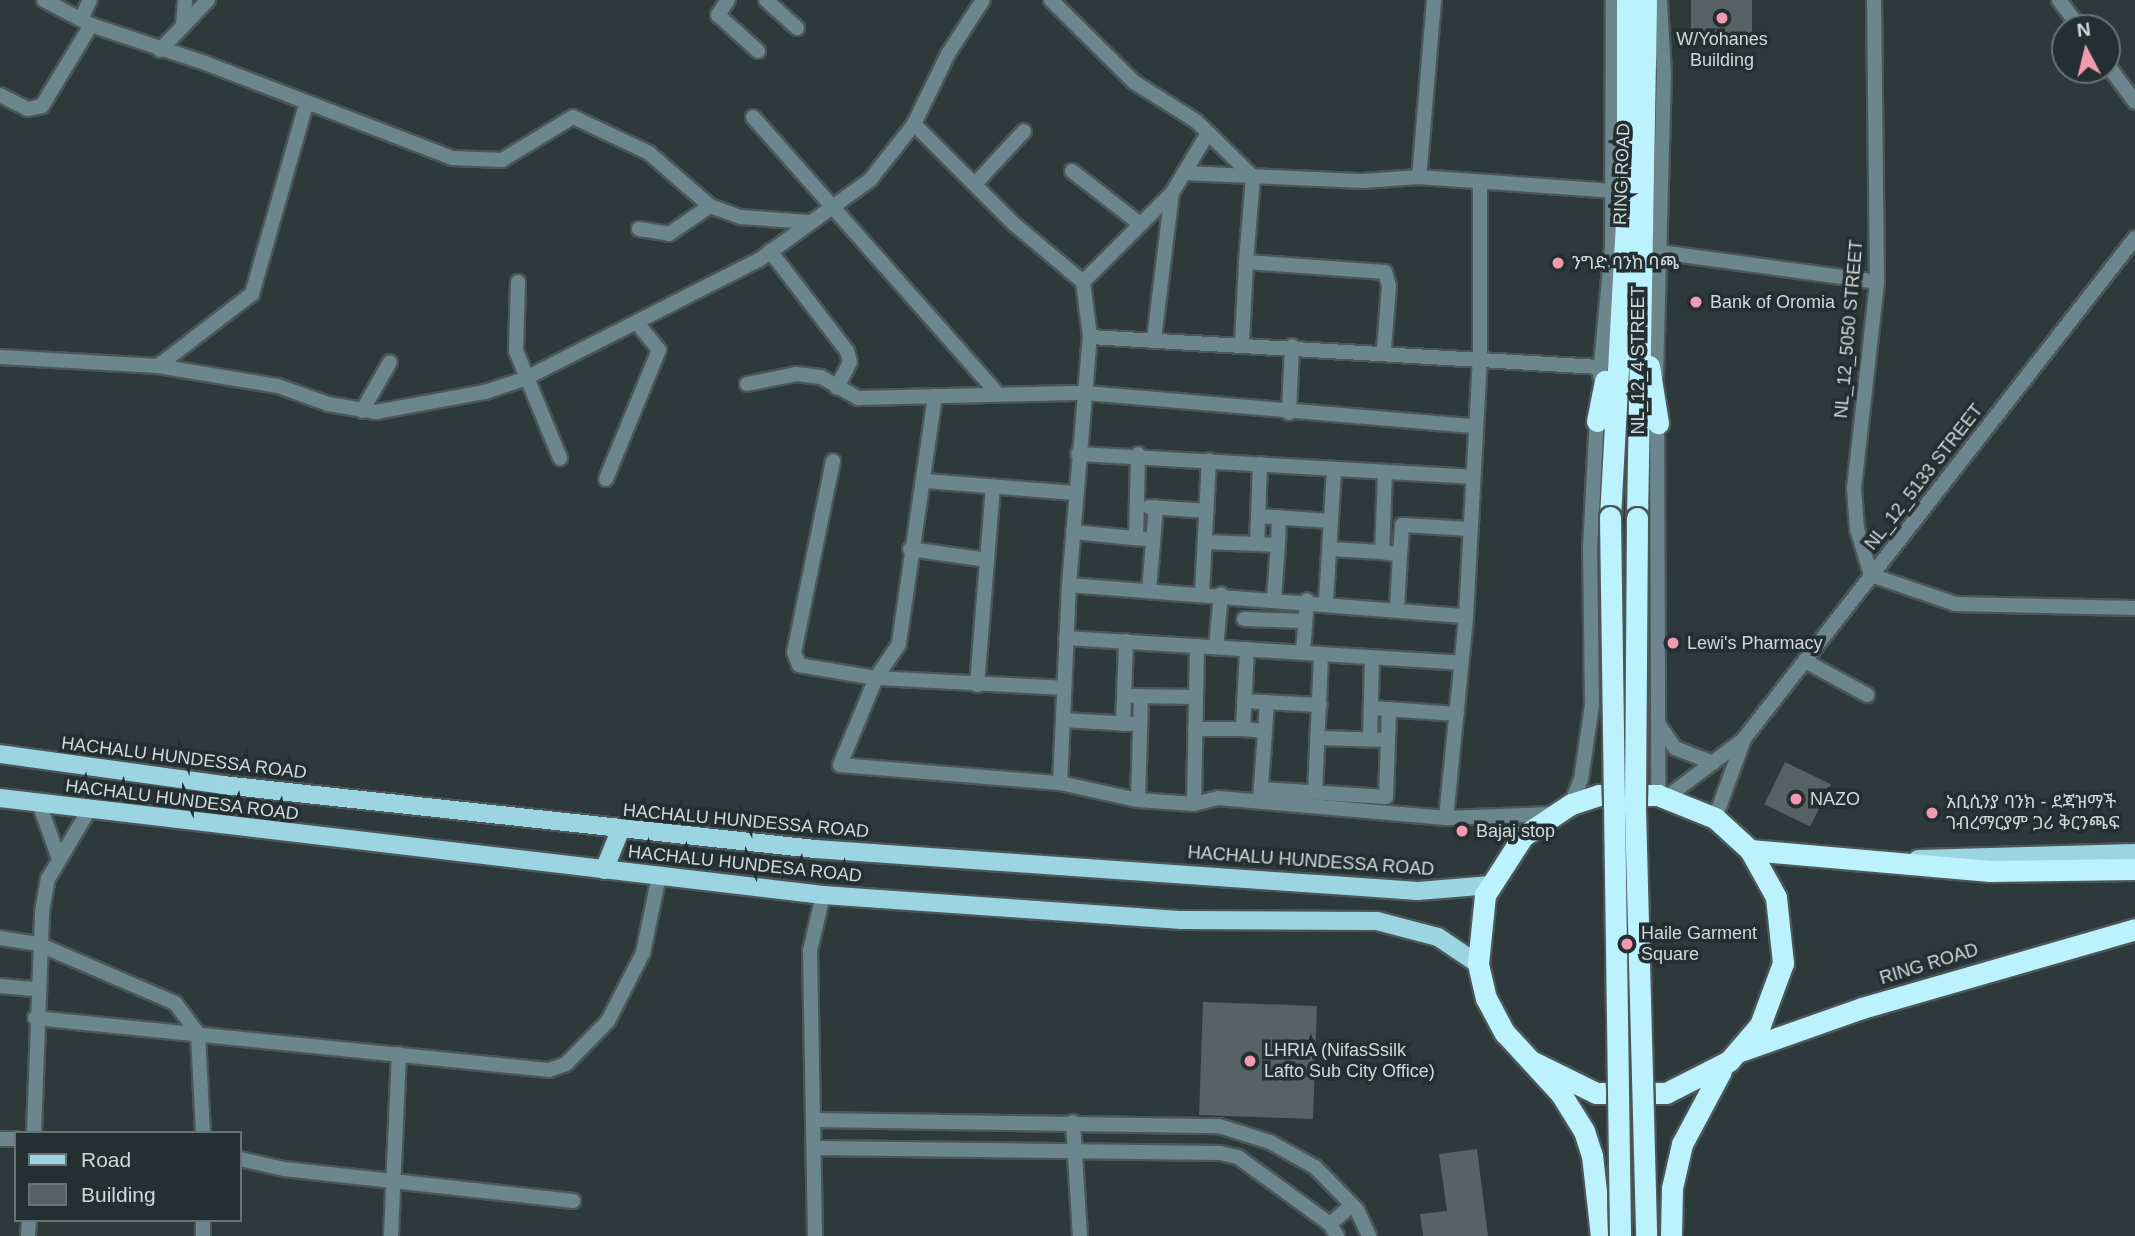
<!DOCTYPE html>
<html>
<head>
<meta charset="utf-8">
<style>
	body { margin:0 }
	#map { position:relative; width:2135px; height:1236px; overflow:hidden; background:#2e393c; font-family:Arial,"Noto Sans Ethiopic",sans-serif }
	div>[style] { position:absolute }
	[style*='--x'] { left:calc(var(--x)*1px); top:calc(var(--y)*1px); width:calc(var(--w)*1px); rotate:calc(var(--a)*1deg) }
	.building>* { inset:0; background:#566264; transform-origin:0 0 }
	.roads { filter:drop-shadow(2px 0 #4b5658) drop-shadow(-2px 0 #4b5658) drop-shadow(0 2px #4b5658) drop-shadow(0 -2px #4b5658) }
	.minor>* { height:14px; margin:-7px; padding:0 7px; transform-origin:7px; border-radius:7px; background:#6b868c }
	.major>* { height:18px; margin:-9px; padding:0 9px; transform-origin:9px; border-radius:9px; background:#9cd5e2 }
	.highway>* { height:21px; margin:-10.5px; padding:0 10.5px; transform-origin:10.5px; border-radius:10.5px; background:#bbf2fe }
	.bridges { filter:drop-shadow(2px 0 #4b5658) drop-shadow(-2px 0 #4b5658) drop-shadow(0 2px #4b5658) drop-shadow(0 -2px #4b5658) }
	.highway-bridge>* { height:21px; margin:-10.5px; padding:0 10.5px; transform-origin:10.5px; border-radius:10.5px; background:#bbf2fe }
	.dots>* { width:19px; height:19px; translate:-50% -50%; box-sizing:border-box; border:4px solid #242f32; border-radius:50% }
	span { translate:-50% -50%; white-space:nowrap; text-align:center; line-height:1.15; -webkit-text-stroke:7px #242f32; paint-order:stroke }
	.poi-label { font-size:18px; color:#d1d8d9 }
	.left { translate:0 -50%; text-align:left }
	.street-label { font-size:18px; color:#d1d8d9 }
	.legend { position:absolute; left:14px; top:1131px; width:228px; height:91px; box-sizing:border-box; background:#242f32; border:2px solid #697375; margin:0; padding:9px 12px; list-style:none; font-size:21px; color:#d1d8d9 }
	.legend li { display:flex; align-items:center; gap:14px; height:35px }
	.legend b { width:35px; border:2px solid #697375 }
	.north { position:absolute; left:2051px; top:14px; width:70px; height:70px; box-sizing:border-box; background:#242f32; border:2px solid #697375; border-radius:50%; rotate:353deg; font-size:19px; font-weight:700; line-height:28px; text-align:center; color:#d1d8d9 }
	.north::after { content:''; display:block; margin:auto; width:24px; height:32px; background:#f19ab1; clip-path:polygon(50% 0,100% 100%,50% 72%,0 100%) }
</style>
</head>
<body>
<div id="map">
	<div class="building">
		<i style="left:1691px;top:0;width:61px;height:39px"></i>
		<i style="left:1785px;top:762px;width:51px;height:47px;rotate:26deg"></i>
		<i style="left:1203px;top:1002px;width:114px;height:113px;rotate:2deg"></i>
		<i style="clip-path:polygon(1477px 1149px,1488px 1236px,1423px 1236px,1420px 1214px,1447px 1211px,1439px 1154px)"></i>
	</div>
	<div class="roads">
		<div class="minor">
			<i style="--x:44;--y:0;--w:53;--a:28"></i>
			<i style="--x:91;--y:25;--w:120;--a:18.4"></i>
			<i style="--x:205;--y:63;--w:265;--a:21"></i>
			<i style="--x:452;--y:158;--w:50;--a:2.3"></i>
			<i style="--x:502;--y:160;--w:83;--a:-31.2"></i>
			<i style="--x:573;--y:117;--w:84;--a:25.3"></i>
			<i style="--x:649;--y:153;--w:81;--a:41"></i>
			<i style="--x:710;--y:206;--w:33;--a:20"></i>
			<i style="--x:741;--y:217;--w:67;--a:4.3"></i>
			<i style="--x:728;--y:0;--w:18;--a:124"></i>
			<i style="--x:718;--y:15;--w:54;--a:42"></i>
			<i style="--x:766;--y:0;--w:42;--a:42.1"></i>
			<i style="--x:1051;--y:0;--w:117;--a:44.7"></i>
			<i style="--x:1134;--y:82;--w:73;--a:32.2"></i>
			<i style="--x:1196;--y:121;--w:80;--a:44.5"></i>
			<i style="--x:1253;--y:177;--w:85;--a:94.7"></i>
			<i style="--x:1246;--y:262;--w:139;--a:4.1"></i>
			<i style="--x:1385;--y:272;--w:15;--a:74"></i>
			<i style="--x:1389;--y:286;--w:64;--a:94.5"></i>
			<i style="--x:1434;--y:0;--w:178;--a:94.8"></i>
			<i style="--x:1419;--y:177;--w:194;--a:4.1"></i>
			<i style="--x:2059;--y:0;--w:35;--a:53"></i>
			<i style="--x:81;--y:19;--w:21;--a:-65"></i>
			<i style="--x:183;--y:24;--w:24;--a:-85"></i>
			<i style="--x:160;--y:50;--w:69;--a:-46.2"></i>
			<i style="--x:2107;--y:64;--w:47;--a:53.6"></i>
			<i style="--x:0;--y:95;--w:31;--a:27"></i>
			<i style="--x:28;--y:109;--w:14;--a:-12"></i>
			<i style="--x:42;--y:106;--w:95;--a:-58.8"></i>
			<i style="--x:753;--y:117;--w:366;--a:48.5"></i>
			<i style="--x:914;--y:124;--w:141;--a:45"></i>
			<i style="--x:1014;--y:224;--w:90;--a:40"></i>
			<i style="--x:1072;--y:171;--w:86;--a:37.9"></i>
			<i style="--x:1184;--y:173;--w:179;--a:2.6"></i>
			<i style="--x:1363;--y:181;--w:56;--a:-4.1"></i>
			<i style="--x:975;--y:184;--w:72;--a:-47.2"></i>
			<i style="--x:639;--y:229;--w:30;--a:9"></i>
			<i style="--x:669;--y:234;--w:50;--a:-34.3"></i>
			<i style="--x:770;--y:251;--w:126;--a:52.4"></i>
			<i style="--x:847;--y:351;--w:11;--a:75"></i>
			<i style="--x:850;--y:362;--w:29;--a:117"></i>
			<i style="--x:1659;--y:252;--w:220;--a:7.8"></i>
			<i style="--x:518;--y:282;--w:69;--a:91.7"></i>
			<i style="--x:516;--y:351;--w:116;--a:67.6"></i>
			<i style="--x:1090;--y:337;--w:55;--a:-97.3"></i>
			<i style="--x:1083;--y:282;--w:126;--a:-45"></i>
			<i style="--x:1172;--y:193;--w:70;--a:-59"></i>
			<i style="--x:1154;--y:339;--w:147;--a:-83"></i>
			<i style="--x:1242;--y:342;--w:80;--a:-87.1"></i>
			<i style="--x:0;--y:357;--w:158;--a:3.3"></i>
			<i style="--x:158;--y:366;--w:122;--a:9.5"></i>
			<i style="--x:278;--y:386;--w:53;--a:19.8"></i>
			<i style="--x:328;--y:404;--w:49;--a:9.5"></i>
			<i style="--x:376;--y:412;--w:111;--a:-10.4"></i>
			<i style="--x:485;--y:392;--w:41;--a:-18.4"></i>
			<i style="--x:524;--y:379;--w:263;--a:-26.9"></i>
			<i style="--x:759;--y:260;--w:137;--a:-35.8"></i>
			<i style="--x:870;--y:180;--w:71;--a:-51.8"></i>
			<i style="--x:914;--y:124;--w:78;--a:-64.1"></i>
			<i style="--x:948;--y:54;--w:64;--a:-57.1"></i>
			<i style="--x:158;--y:366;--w:118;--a:-37.5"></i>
			<i style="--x:252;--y:294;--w:198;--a:-74.1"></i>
			<i style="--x:1600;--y:376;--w:130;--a:-84.7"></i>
			<i style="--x:1612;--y:247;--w:247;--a:-89.8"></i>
			<i style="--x:1656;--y:376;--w:301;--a:-88.5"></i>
			<i style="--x:1664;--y:75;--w:75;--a:-93.1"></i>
			<i style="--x:747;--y:384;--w:50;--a:-11.5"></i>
			<i style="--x:796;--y:374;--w:25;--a:7"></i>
			<i style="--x:821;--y:377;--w:43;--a:29.6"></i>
			<i style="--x:858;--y:398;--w:228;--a:-1.3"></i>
			<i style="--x:1086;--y:393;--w:388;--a:4.9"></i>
			<i style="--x:935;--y:396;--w:251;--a:98.3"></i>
			<i style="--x:899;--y:644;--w:41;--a:124.1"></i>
			<i style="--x:876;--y:678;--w:94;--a:112.5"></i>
			<i style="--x:840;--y:765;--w:221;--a:4.7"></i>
			<i style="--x:1060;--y:783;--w:80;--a:12.3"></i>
			<i style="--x:1138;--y:800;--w:56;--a:4.1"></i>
			<i style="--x:1194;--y:804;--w:25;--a:-14"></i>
			<i style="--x:1218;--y:798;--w:229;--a:5"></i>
			<i style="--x:1446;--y:818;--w:105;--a:-2.2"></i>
			<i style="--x:362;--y:411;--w:56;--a:-60.3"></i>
			<i style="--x:1289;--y:413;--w:67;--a:-87.4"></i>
			<i style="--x:1657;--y:414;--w:381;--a:89.8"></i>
			<i style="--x:1078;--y:454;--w:395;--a:3.3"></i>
			<i style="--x:833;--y:461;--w:195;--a:101.5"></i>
			<i style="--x:794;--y:652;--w:14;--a:69"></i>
			<i style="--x:799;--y:665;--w:78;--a:9.6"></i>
			<i style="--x:876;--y:678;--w:188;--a:3"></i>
			<i style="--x:1260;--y:464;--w:80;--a:92.1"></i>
			<i style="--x:1257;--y:544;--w:21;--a:3"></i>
			<i style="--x:1278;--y:545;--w:53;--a:94.3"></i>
			<i style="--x:1385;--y:472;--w:80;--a:92.1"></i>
			<i style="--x:1382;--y:552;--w:18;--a:9"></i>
			<i style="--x:1400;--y:555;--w:53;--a:93.2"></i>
			<i style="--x:606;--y:479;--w:139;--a:-67.7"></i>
			<i style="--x:659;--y:350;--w:33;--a:-129"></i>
			<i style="--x:926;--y:481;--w:149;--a:4.6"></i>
			<i style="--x:1149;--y:507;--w:58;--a:3.9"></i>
			<i style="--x:1258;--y:516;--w:72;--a:4"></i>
			<i style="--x:1073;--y:532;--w:71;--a:5.6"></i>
			<i style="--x:1136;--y:538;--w:84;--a:-88.6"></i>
			<i style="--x:1205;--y:542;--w:52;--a:2.2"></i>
			<i style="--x:1278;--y:545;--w:28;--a:-88"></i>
			<i style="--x:910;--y:549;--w:78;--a:8.1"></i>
			<i style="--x:1330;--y:549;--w:52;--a:3.3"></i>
			<i style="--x:1400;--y:555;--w:30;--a:-86"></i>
			<i style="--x:1402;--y:525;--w:68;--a:3.4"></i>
			<i style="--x:1871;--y:575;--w:48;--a:-106.9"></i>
			<i style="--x:1857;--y:529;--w:41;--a:-94.2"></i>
			<i style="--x:1854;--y:488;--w:207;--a:-83.6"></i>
			<i style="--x:1877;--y:282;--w:282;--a:-90.6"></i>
			<i style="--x:1871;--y:575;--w:89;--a:19"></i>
			<i style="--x:1955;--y:604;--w:180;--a:1.3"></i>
			<i style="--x:1069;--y:585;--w:398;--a:4.5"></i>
			<i style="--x:1149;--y:590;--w:83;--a:-85.2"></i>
			<i style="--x:1202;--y:593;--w:133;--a:-87"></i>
			<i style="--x:1326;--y:601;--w:131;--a:-86.5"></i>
			<i style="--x:1244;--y:619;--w:61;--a:1.9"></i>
			<i style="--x:1066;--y:638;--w:395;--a:3.6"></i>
			<i style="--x:1216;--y:647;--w:53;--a:-84.6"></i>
			<i style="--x:1247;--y:649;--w:80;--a:92.9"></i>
			<i style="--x:1243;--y:729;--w:22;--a:5"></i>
			<i style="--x:1265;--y:731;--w:68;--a:94.2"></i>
			<i style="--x:1303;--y:653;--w:53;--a:-85.7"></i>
			<i style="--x:1805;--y:661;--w:71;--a:28.7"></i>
			<i style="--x:977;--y:685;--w:199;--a:-85.4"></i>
			<i style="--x:1133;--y:696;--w:63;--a:0.9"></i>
			<i style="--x:1244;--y:701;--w:76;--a:3"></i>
			<i style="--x:1371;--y:708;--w:86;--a:4"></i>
			<i style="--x:1063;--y:720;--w:69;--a:3.3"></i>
			<i style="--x:1123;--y:724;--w:83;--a:-87.9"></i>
			<i style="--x:1659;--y:725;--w:28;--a:55"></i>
			<i style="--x:1675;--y:748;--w:41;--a:21.5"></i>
			<i style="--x:1195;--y:729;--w:48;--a:0"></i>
			<i style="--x:1265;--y:731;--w:29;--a:-86"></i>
			<i style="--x:1370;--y:739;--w:81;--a:-88.6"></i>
			<i style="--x:1388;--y:740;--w:31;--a:-88"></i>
			<i style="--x:1060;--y:783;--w:198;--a:-87.4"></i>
			<i style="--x:1069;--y:585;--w:249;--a:-85.2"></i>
			<i style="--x:1090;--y:337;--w:511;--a:3.37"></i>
			<i style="--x:1261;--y:789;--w:125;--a:3.7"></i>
			<i style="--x:1386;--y:797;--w:57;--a:-88"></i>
			<i style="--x:1388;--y:740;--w:70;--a:-178.4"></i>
			<i style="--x:1315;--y:793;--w:138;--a:-87.5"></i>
			<i style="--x:1667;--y:797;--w:95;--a:-36.9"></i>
			<i style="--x:1743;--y:740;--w:637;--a:-52.01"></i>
			<i style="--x:1138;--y:800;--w:103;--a:-88.3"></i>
			<i style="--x:39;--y:803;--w:59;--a:70.3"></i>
			<i style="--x:1194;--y:804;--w:158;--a:-88.9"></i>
			<i style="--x:1571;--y:804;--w:27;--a:-68"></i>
			<i style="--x:1581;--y:779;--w:75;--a:-81.5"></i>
			<i style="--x:1592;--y:705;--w:156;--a:-90.7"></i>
			<i style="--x:1590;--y:549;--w:135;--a:-87"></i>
			<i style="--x:1446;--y:818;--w:203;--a:-84.3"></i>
			<i style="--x:1466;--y:616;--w:258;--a:-86.9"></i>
			<i style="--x:1480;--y:358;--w:176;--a:-90"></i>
			<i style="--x:1715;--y:818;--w:81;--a:-69.8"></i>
			<i style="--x:0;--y:938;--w:38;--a:9"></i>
			<i style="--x:38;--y:944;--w:149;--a:23.3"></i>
			<i style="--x:175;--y:1003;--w:39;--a:53"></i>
			<i style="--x:198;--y:1034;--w:99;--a:87.1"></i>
			<i style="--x:0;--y:986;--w:37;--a:5"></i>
			<i style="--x:35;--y:1018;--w:517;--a:5.78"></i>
			<i style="--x:549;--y:1070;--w:18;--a:-19"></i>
			<i style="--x:566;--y:1064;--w:60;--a:-45.7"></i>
			<i style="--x:608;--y:1021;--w:76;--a:-62.8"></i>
			<i style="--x:643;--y:953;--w:79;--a:-78.3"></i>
			<i style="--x:816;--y:1120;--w:403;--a:0.9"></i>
			<i style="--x:1219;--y:1126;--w:53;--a:17.4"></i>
			<i style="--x:1270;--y:1142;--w:51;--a:29.1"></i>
			<i style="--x:1315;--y:1167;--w:60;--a:45.7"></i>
			<i style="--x:1357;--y:1210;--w:29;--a:65"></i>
			<i style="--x:1073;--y:1122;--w:114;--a:86.5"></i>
			<i style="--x:34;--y:1133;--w:221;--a:-87.9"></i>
			<i style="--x:42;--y:912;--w:34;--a:-80"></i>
			<i style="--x:48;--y:879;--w:80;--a:-59.3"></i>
			<i style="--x:0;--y:1139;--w:16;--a:0"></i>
			<i style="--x:816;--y:1148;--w:404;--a:0.7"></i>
			<i style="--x:1220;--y:1153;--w:18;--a:13"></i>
			<i style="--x:1238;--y:1157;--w:114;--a:36.1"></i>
			<i style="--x:1330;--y:1224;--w:14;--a:60"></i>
			<i style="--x:240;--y:1159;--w:45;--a:12.8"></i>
			<i style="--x:284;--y:1169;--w:291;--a:6.3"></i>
			<i style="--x:1330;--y:1224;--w:29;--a:-41"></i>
			<i style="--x:28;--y:1236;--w:16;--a:-86"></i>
			<i style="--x:203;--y:1236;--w:16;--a:-90"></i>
			<i style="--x:391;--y:1236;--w:182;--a:-87.5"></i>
			<i style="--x:815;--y:1236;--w:285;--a:-91"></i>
			<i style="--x:810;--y:951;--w:57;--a:-76.9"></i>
		</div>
		<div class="major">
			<i style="--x:0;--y:754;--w:225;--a:7.9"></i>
			<i style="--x:223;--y:785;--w:595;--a:6.17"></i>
			<i style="--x:815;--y:849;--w:604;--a:3.98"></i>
			<i style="--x:1418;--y:891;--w:73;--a:-4.7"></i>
			<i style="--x:0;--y:798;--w:829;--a:6.72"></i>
			<i style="--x:823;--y:895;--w:360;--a:4"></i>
			<i style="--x:1182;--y:920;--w:195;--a:0.3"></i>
			<i style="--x:1377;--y:921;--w:63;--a:14.7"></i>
			<i style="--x:1438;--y:937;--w:48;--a:34"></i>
			<i style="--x:1918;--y:859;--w:217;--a:-1.6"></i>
			<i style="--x:604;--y:870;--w:42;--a:-67.7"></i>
		</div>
		<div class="highway">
			<i style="--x:1649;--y:366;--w:58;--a:81"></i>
			<i style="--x:1597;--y:421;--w:41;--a:-78.7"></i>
			<i style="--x:1610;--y:517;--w:317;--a:-86.9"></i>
			<i style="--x:1627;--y:200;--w:200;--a:-90"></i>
			<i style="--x:1637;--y:518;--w:518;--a:-89"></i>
			<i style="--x:1750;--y:850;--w:241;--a:5"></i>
			<i style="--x:1990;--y:871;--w:145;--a:-0.8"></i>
			<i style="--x:1740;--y:1051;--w:129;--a:-19.4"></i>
			<i style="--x:1862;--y:1008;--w:284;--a:-16.1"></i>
			<i style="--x:1533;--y:1062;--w:70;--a:26.2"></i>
			<i style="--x:1596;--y:1093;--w:70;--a:0"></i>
			<i style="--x:1666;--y:1093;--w:71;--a:-26.9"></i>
			<i style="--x:1729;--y:1061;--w:48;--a:-49.3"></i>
			<i style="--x:1760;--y:1025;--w:66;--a:-69.6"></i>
			<i style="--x:1783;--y:963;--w:66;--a:-96.1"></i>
			<i style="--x:1776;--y:897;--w:54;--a:-119"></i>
			<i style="--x:1750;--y:850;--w:47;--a:-137.6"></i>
			<i style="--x:1715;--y:818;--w:61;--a:-158"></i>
			<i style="--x:1658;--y:795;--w:59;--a:180"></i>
			<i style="--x:1599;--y:795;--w:29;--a:162"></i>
			<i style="--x:1571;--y:804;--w:58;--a:146.3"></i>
			<i style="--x:1523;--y:836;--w:70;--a:122.8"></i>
			<i style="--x:1485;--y:895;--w:69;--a:95.8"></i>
			<i style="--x:1478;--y:964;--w:35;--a:77"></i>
			<i style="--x:1486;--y:998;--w:40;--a:62"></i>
			<i style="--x:1505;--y:1033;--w:83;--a:47.4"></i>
			<i style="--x:1561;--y:1094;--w:44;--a:58.1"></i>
			<i style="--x:1584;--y:1131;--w:25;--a:72"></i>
			<i style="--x:1592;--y:1155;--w:81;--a:83.7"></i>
			<i style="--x:1671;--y:1236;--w:48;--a:-88.8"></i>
			<i style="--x:1672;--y:1188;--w:45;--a:-77.2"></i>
			<i style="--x:1682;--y:1144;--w:83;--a:-61.9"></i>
		</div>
	</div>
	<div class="bridges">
		<div class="highway-bridge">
			<i style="--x:1610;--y:517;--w:719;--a:89.2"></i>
			<i style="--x:1637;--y:518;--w:291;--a:90.4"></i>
			<i style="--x:1635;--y:809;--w:427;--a:88.5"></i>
		</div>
	</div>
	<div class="dots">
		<i style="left:1722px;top:18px;background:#f19ab1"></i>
		<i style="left:1558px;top:263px;background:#f19ab1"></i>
		<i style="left:1696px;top:302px;background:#f19ab1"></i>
		<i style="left:1673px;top:643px;background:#f19ab1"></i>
		<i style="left:1796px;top:799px;background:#f19ab1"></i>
		<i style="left:1932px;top:813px;background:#f19ab1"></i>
		<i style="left:1462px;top:831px;background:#f19ab1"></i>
		<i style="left:1627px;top:944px;background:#f19ab1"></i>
		<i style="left:1250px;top:1061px;background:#f19ab1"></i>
	</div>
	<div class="poi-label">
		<span style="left:1722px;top:50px">W/Yohanes<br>Building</span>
		<span class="left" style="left:1572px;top:263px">ንግድ ባንከ ባጫ</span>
		<span class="left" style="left:1710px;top:302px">Bank of Oromia</span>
		<span class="left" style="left:1687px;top:643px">Lewi's Pharmacy</span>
		<span class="left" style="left:1810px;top:799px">NAZO</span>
		<span class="left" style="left:1946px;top:813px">አቢሲንያ ባንክ - ደጃዝማች<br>ገብረማርያም ጋሪ ቅርንጫፍ</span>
		<span class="left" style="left:1476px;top:831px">Bajaj stop</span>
		<span class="left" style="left:1641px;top:944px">Haile Garment<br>Square</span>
		<span class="left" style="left:1264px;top:1061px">LHRIA (NifasSsilk<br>Lafto Sub City Office)</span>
	</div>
	<div class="street-label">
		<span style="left:1622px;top:174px;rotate:-88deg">RING ROAD</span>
		<span style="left:1849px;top:329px;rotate:-85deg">NL_12_5050 STREET</span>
		<span style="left:1638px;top:360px;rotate:-90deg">NL_12_4 STREET</span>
		<span style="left:1924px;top:477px;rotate:-52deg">NL_12_5133 STREET</span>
		<span style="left:184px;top:758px;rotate:7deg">HACHALU HUNDESSA ROAD</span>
		<span style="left:182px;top:800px;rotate:7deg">HACHALU HUNDESA ROAD</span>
		<span style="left:746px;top:821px;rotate:5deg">HACHALU HUNDESSA ROAD</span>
		<span style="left:1311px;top:861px;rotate:4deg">HACHALU HUNDESSA ROAD</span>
		<span style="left:745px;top:864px;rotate:6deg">HACHALU HUNDESA ROAD</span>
		<span style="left:1929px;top:964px;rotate:-17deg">RING ROAD</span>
	</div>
	<ul class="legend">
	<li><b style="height:9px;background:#9cd5e2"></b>Road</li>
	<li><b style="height:19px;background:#566264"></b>Building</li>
	</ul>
	<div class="north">N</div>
</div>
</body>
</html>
